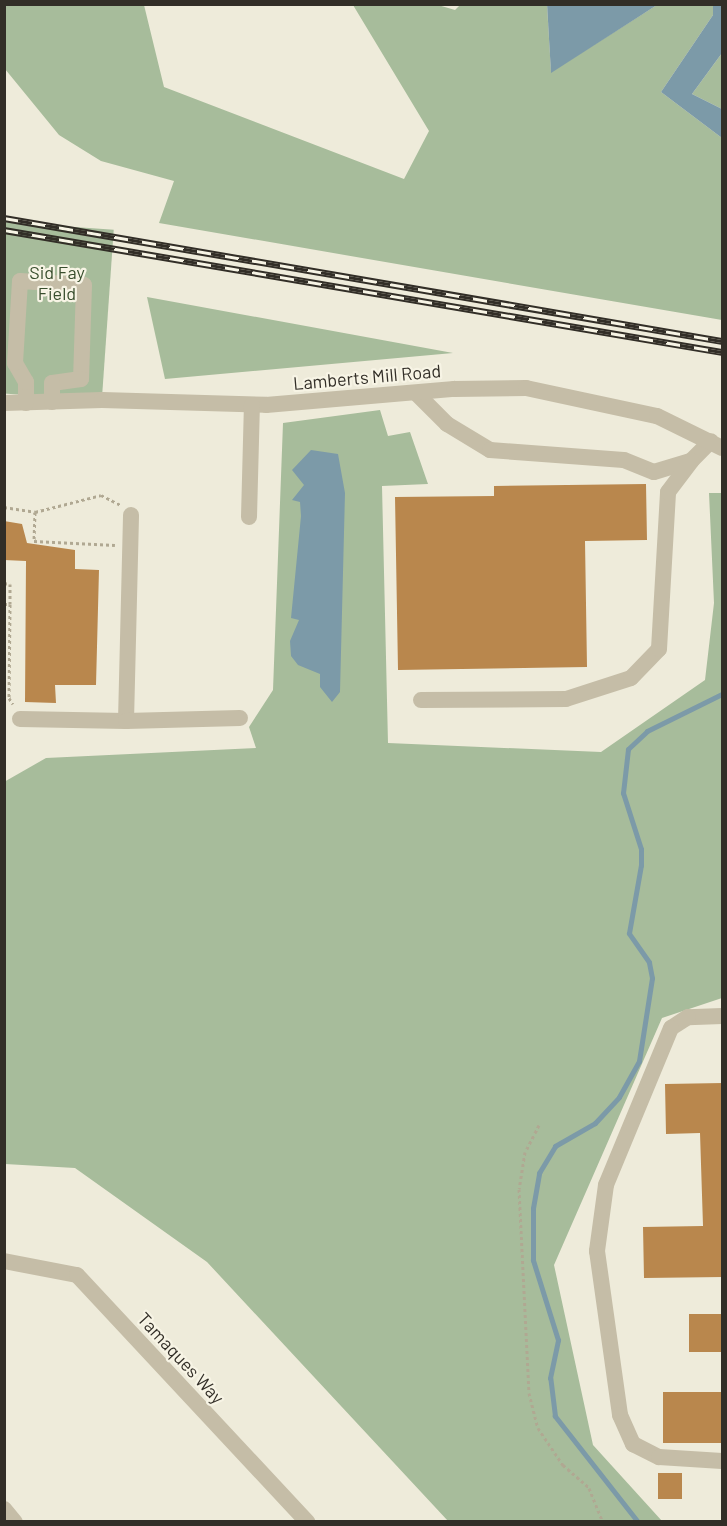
<!DOCTYPE html>
<html>
<head>
<meta charset="utf-8">
<style>
	body { margin:0 }
	#map { position:relative; width:727px; height:1526px; overflow:hidden; background:#eeebda; font-family:Barlow,sans-serif }
	div>[style] { position:absolute }
	[style*='--x'] { left:calc(var(--x)*1px); top:calc(var(--y)*1px); width:calc(var(--w)*1px); rotate:calc(var(--a)*1deg) }
	.green>* { inset:0; background:#a7bc9b; transform-origin:0 0 }
	.water>* { inset:0; background:#7c9aa8 }
	.stream>* { height:5px; margin:-2.5px; padding:0 2.5px; transform-origin:2.5px; border-radius:2.5px; background:#7c9aa8 }
	.building>* { inset:0; background:#b9874d; transform-origin:0 0 }
	.path>* { height:3px; margin-top:-1.5px; transform-origin:0; background:repeating-linear-gradient(90deg,#b0a892 0 3px,transparent 0 6px) }
	.minor>* { height:16px; margin:-8px; padding:0 8px; transform-origin:8px; border-radius:8px; background:#c5bda7 }
	.rail>* { height:7px; margin-top:-3.5px; transform-origin:0; background:repeating-linear-gradient(90deg,#f7f4e5 0 14px,#322e27 0 28px); box-sizing:border-box; border-block:2px solid #322e27 }
	span { translate:-50% -50%; white-space:nowrap; text-align:center; line-height:1.15; -webkit-text-stroke:4.5px #f7f4e5; paint-order:stroke }
	.park-label { font-size:18px; color:#384e2d }
	.street-label { font-size:18px; color:#322e27 }
	.frame { position:absolute; inset:0; border:6px solid #322e27; pointer-events:none }
</style>
</head>
<body>
<div id="map">
	<div class="green">
		<i style="clip-path:polygon(4px 5px,144px 5px,164px 87px,404px 179px,429px 131px,353px 5px,438px 5px,455px 10px,460px 5px,547px 5px,551px 72px,657px 5px,713px 5px,713px 15px,661px 92px,722px 138px,722px 320px,159px 223px,174px 181px,101px 161px,59px 135px,5px 69px)"></i>
		<i style="clip-path:polygon(722px 53px,722px 109px,692px 94px)"></i>
		<i style="left:4px;top:222px;width:110px;height:171px;rotate:4deg"></i>
		<i style="clip-path:polygon(147px 297px,453px 353px,165px 379px)"></i>
		<i style="clip-path:polygon(380px 410px,388px 436px,410px 432px,428px 484px,382px 486px,388px 743px,601px 752px,705px 680px,714px 603px,709px 493px,722px 493px,722px 998px,662px 1018px,554px 1265px,593px 1445px,662px 1521px,448px 1521px,207px 1262px,75px 1168px,5px 1164px,4px 782px,46px 758px,256px 748px,249px 727px,273px 690px,283px 423px)"></i>
	</div>
	<div class="water">
		<i style="clip-path:polygon(547px 4px,657px 4px,657px 5px,551px 73px)"></i>
		<i style="clip-path:polygon(713px 5px,722px 5px,722px 53px,692px 94px,722px 109px,722px 138px,661px 92px,713px 15px)"></i>
		<i style="clip-path:polygon(311px 450px,338px 454px,345px 493px,340px 692px,332px 702px,320px 687px,320px 674px,298px 665px,291px 656px,290px 641px,299px 620px,291px 618px,301px 516px,300px 502px,292px 500px,304px 485px,292px 470px)"></i>
	</div>
	<div class="stream">
		<i style="--x:638;--y:1522;--w:135;--a:-128.1"></i>
		<i style="--x:555;--y:1416;--w:38;--a:-97"></i>
		<i style="--x:550;--y:1378;--w:39;--a:-78"></i>
		<i style="--x:558;--y:1340;--w:84;--a:-107.4"></i>
		<i style="--x:533;--y:1260;--w:52;--a:-90"></i>
		<i style="--x:533;--y:1208;--w:36;--a:-80"></i>
		<i style="--x:539;--y:1173;--w:31;--a:-59"></i>
		<i style="--x:555;--y:1146;--w:46;--a:-29.9"></i>
		<i style="--x:595;--y:1123;--w:35;--a:-47"></i>
		<i style="--x:619;--y:1097;--w:41;--a:-60.9"></i>
		<i style="--x:639;--y:1061;--w:84;--a:-81.1"></i>
		<i style="--x:652;--y:978;--w:16;--a:-101"></i>
		<i style="--x:649;--y:962;--w:35;--a:-125"></i>
		<i style="--x:629;--y:933;--w:69;--a:-80"></i>
		<i style="--x:641;--y:865;--w:16;--a:-90"></i>
		<i style="--x:641;--y:849;--w:59;--a:-107.8"></i>
		<i style="--x:623;--y:793;--w:44;--a:-83.5"></i>
		<i style="--x:628;--y:749;--w:26;--a:-43"></i>
		<i style="--x:647;--y:731;--w:84;--a:-26.3"></i>
	</div>
	<div class="building">
		<i style="clip-path:polygon(646px 484px,647px 540px,585px 541px,587px 667px,398px 670px,395px 497px,494px 496px,494px 486px)"></i>
		<i style="clip-path:polygon(4px 521px,22px 524px,27px 543px,75px 550px,75px 569px,99px 570px,96px 685px,55px 685px,56px 703px,25px 702px,26px 561px,4px 560px)"></i>
		<i style="clip-path:polygon(723px 1083px,723px 1277px,644px 1278px,643px 1227px,703px 1226px,700px 1133px,666px 1134px,665px 1084px)"></i>
		<i style="left:689px;top:1314px;width:34px;height:38px"></i>
		<i style="left:723px;top:1392px;width:51px;height:60px;rotate:90deg"></i>
		<i style="left:658px;top:1473px;width:24px;height:26px"></i>
	</div>
	<div class="path">
		<i style="--x:4;--y:507;--w:31;--a:9"></i>
		<i style="--x:35;--y:512;--w:68;--a:-14.4"></i>
		<i style="--x:101;--y:495;--w:22;--a:27"></i>
		<i style="--x:35;--y:512;--w:29;--a:92"></i>
		<i style="--x:34;--y:541;--w:81;--a:2.8"></i>
		<i style="--x:4;--y:583;--w:6;--a:9"></i>
		<i style="--x:10;--y:584;--w:20;--a:90"></i>
		<i style="--x:4;--y:604;--w:6;--a:0"></i>
		<i style="--x:10;--y:604;--w:94;--a:90.6"></i>
		<i style="--x:9;--y:698;--w:7;--a:56"></i>
		<i style="--x:539;--y:1125;--w:30;--a:117"></i>
		<i style="--x:525;--y:1152;--w:37;--a:99"></i>
		<i style="--x:519;--y:1189;--w:204;--a:87.2"></i>
		<i style="--x:529;--y:1393;--w:36;--a:76"></i>
		<i style="--x:538;--y:1428;--w:45;--a:56"></i>
		<i style="--x:563;--y:1465;--w:35;--a:41"></i>
		<i style="--x:589;--y:1488;--w:37;--a:68"></i>
	</div>
	<div class="minor">
		<i style="--x:416;--y:393;--w:44;--a:45"></i>
		<i style="--x:447;--y:424;--w:50;--a:31.2"></i>
		<i style="--x:490;--y:450;--w:134;--a:4.3"></i>
		<i style="--x:624;--y:460;--w:32;--a:22"></i>
		<i style="--x:654;--y:472;--w:39;--a:-17"></i>
		<i style="--x:691;--y:461;--w:28;--a:-45"></i>
		<i style="--x:4;--y:403;--w:98;--a:-1.8"></i>
		<i style="--x:102;--y:400;--w:164;--a:1.7"></i>
		<i style="--x:266;--y:405;--w:189;--a:-4.9"></i>
		<i style="--x:454;--y:389;--w:72;--a:-0.8"></i>
		<i style="--x:526;--y:388;--w:134;--a:12.1"></i>
		<i style="--x:657;--y:416;--w:72;--a:26.2"></i>
		<i style="--x:26;--y:403;--w:21;--a:-90"></i>
		<i style="--x:26;--y:382;--w:22;--a:-120"></i>
		<i style="--x:15;--y:363;--w:82;--a:-86.5"></i>
		<i style="--x:20;--y:281;--w:64;--a:3.6"></i>
		<i style="--x:84;--y:285;--w:94;--a:91.8"></i>
		<i style="--x:81;--y:379;--w:29;--a:172"></i>
		<i style="--x:52;--y:383;--w:19;--a:90"></i>
		<i style="--x:249;--y:517;--w:112;--a:-88.5"></i>
		<i style="--x:421;--y:700;--w:145;--a:-0.4"></i>
		<i style="--x:566;--y:699;--w:68;--a:-17.9"></i>
		<i style="--x:631;--y:678;--w:40;--a:-46"></i>
		<i style="--x:659;--y:649;--w:157;--a:-86.7"></i>
		<i style="--x:668;--y:492;--w:39;--a:-53"></i>
		<i style="--x:20;--y:719;--w:106;--a:1.1"></i>
		<i style="--x:126;--y:721;--w:206;--a:-88.6"></i>
		<i style="--x:126;--y:721;--w:114;--a:-1.5"></i>
		<i style="--x:722;--y:1016;--w:34;--a:178"></i>
		<i style="--x:688;--y:1017;--w:20;--a:147"></i>
		<i style="--x:671;--y:1028;--w:170;--a:112.5"></i>
		<i style="--x:606;--y:1185;--w:67;--a:97.8"></i>
		<i style="--x:597;--y:1251;--w:166;--a:82"></i>
		<i style="--x:620;--y:1415;--w:32;--a:66"></i>
		<i style="--x:633;--y:1444;--w:29;--a:27"></i>
		<i style="--x:659;--y:1457;--w:63;--a:3.6"></i>
		<i style="--x:4;--y:1261;--w:74;--a:10.9"></i>
		<i style="--x:77;--y:1275;--w:338;--a:47"></i>
		<i style="--x:4;--y:1509;--w:17;--a:50"></i>
	</div>
	<div class="rail">
		<i style="--x:4;--y:218;--w:728;--a:9.72"></i>
		<i style="--x:4;--y:230;--w:728;--a:9.64"></i>
	</div>
	<div class="park-label">
		<span style="left:57px;top:283px">Sid Fay<br>Field</span>
	</div>
	<div class="street-label">
		<span style="left:367px;top:377px;rotate:-5deg">Lamberts Mill Road</span>
		<span style="left:181px;top:1358px;rotate:47deg">Tamaques Way</span>
	</div>
	<div class="frame"></div>
</div>
</body>
</html>
